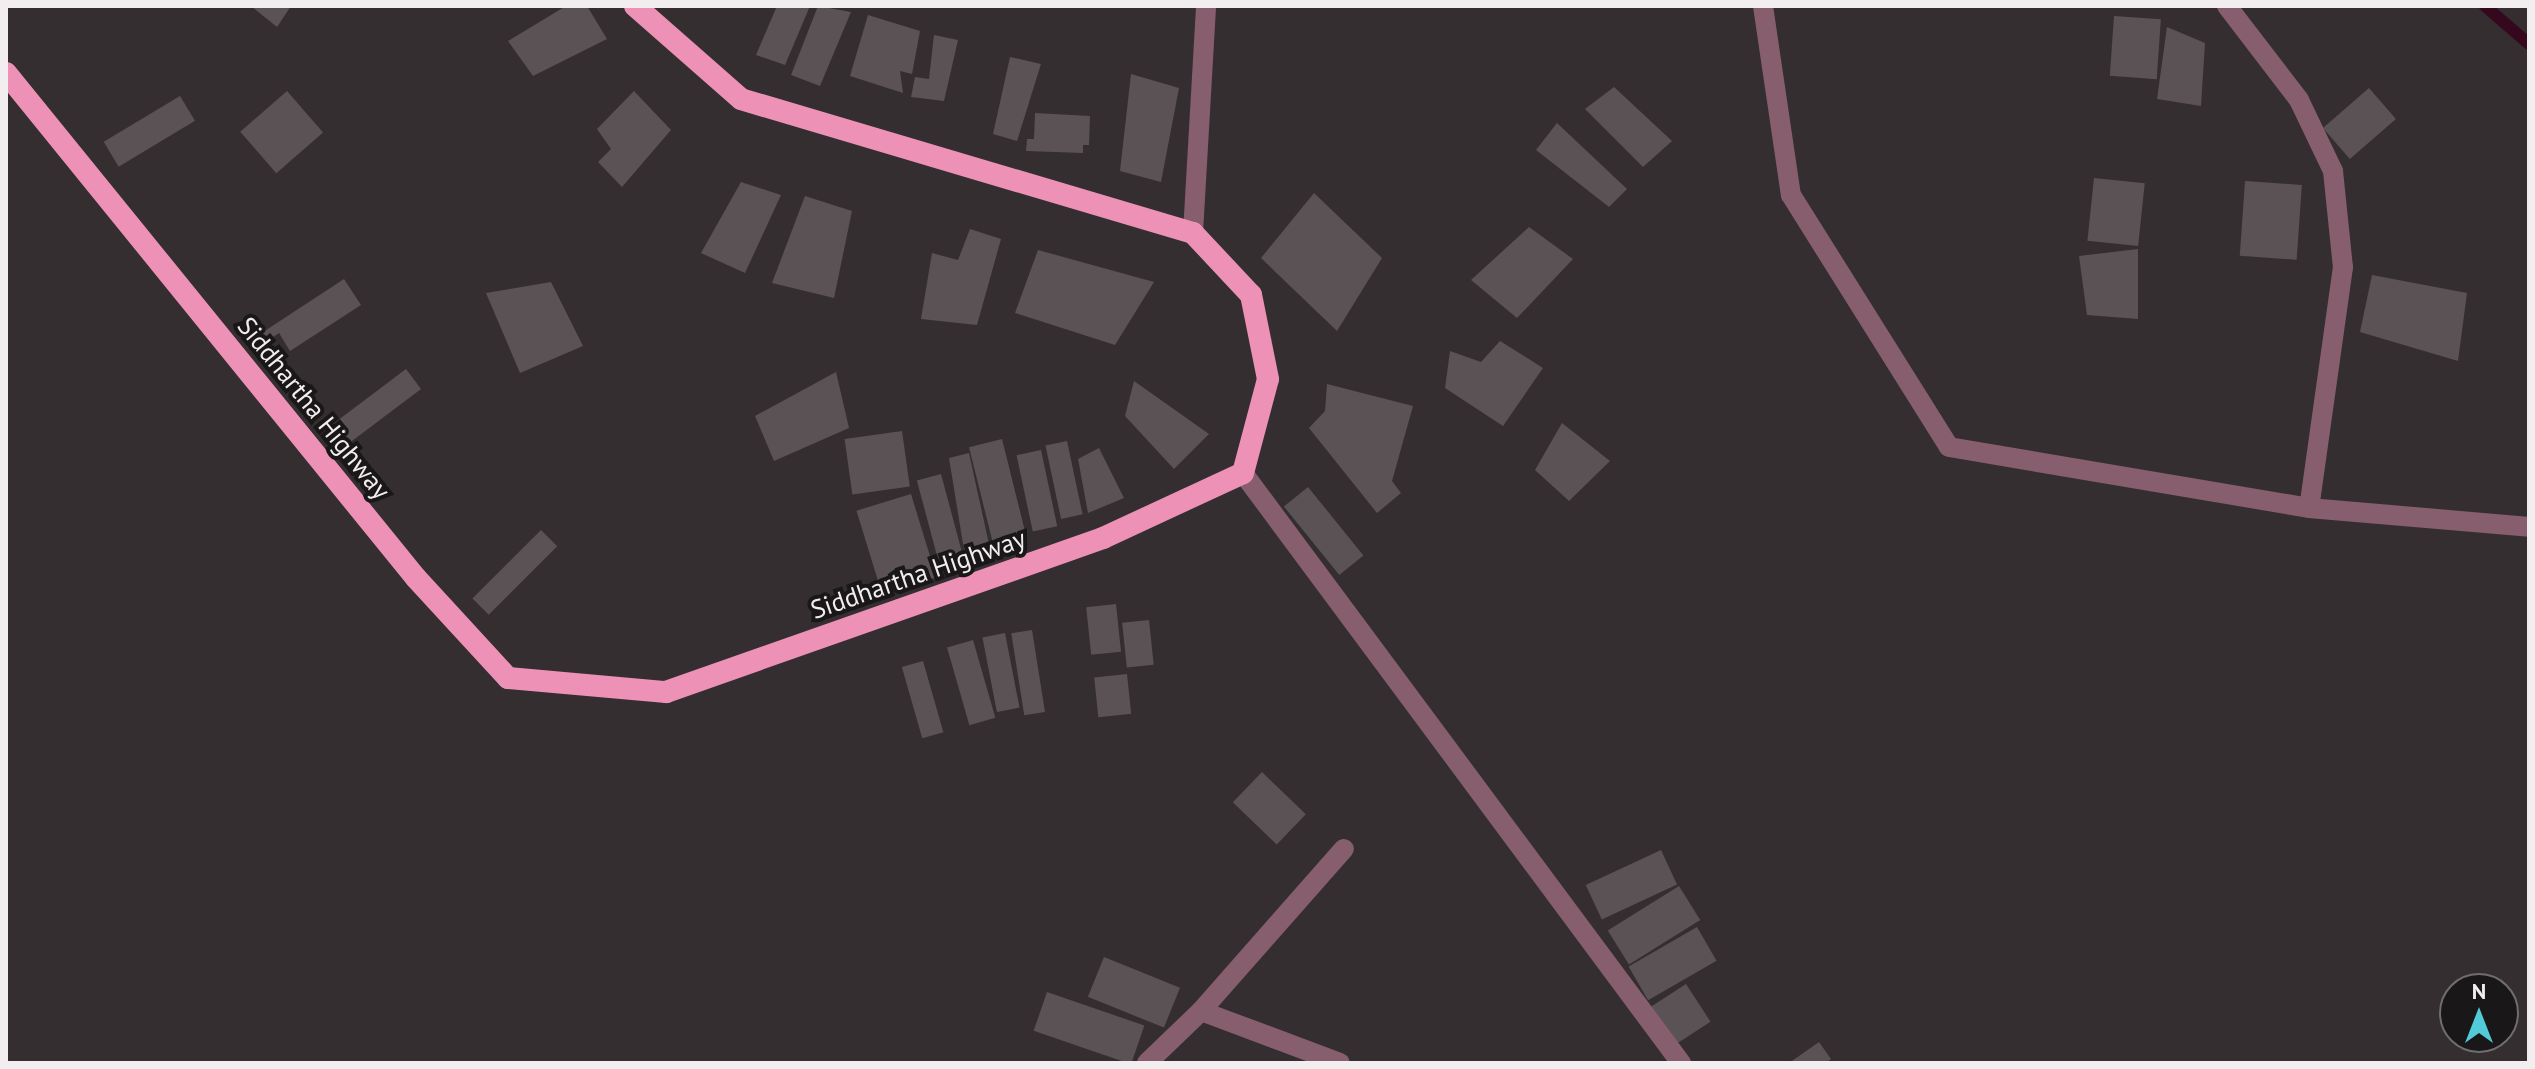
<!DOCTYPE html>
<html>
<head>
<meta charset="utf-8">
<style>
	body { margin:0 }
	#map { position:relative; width:2535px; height:1069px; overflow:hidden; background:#352e30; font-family:"PT Sans",sans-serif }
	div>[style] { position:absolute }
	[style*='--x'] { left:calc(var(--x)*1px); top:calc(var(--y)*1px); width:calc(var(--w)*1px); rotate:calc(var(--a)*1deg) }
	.stream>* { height:12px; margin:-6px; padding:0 6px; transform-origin:6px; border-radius:6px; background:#36081e }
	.building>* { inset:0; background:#5a5255; transform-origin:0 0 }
	.minor>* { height:20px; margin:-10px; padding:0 10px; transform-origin:10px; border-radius:10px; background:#875e6d }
	.trunk>* { height:22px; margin:-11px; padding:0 11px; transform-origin:11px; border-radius:11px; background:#ed92b6 }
	span { translate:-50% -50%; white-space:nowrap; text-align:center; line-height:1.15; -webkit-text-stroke:8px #1a1718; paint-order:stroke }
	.street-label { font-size:26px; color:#f2edef }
	.frame { position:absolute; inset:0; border:8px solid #f2edef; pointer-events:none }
	.north { position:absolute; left:2439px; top:973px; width:80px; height:80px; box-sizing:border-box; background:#1a1718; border:2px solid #706d6e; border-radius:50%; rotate:0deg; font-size:22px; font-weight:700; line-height:32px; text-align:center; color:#f2edef }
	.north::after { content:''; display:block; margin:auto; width:28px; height:36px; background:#52cbd8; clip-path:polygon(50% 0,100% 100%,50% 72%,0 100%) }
</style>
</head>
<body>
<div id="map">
	<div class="stream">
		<i style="--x:2485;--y:6;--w:58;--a:40.8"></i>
	</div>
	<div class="building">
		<i style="clip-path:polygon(251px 6px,291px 6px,277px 27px)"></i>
		<i style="clip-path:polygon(566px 6px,587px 6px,607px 39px,533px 76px,508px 41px)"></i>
		<i style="clip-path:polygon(777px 6px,810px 6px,785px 65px,756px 55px)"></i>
		<i style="clip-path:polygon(818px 6px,851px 12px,820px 86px,791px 75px)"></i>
		<i style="clip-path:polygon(868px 15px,920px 31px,912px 74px,900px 71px,903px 93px,850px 76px)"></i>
		<i style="left:2114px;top:16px;width:47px;height:60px;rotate:4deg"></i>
		<i style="clip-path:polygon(2167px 27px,2205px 43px,2201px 106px,2157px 99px)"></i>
		<i style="clip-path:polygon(934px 35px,958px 40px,944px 101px,911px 97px,915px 77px,929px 79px)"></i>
		<i style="clip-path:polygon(1010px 57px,1041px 64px,1017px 141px,993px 134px)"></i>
		<i style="clip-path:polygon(1131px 74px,1179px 88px,1161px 182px,1120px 171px)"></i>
		<i style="clip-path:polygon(1614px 87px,1672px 141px,1643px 167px,1585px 109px)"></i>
		<i style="left:2369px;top:88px;width:41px;height:61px;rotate:49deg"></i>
		<i style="left:287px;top:91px;width:55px;height:62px;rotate:49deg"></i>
		<i style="clip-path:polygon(634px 91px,671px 130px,622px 187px,598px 162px,611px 149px,597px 129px)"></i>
		<i style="left:180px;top:96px;width:29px;height:89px;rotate:59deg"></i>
		<i style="clip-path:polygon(1035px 113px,1090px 116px,1089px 145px,1083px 145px,1083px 153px,1026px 151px,1027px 139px,1034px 139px)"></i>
		<i style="clip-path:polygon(1557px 123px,1627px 189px,1609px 207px,1536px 150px)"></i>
		<i style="left:2094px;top:178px;width:51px;height:63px;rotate:6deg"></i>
		<i style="left:2245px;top:181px;width:57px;height:75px;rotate:4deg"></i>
		<i style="clip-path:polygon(741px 182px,781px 195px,745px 273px,701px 253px)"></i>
		<i style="clip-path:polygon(1314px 193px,1382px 258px,1337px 331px,1261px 258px)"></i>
		<i style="clip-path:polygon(805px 196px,852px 211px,834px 298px,772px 283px)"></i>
		<i style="clip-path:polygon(1529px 227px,1573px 259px,1517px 318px,1471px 280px)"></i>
		<i style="clip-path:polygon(970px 229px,1001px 239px,977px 325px,921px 319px,932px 253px,958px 260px)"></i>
		<i style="clip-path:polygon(2138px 249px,2138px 319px,2087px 315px,2079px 256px)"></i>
		<i style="clip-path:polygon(1038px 250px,1154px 282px,1115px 345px,1015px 313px)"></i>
		<i style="clip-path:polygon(2372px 275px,2467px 293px,2458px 361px,2360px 332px)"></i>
		<i style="clip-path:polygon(344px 279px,361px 305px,290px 351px,279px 333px,263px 344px,257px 336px)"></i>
		<i style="clip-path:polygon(551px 282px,583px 346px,520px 373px,486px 293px)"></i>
		<i style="clip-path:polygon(1500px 341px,1543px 368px,1503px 426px,1445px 388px,1450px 351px,1481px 362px)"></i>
		<i style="left:406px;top:369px;width:25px;height:94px;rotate:53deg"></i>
		<i style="clip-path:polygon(836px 372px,849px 428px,774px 461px,755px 416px)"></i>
		<i style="clip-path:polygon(1134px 381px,1209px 434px,1174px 469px,1125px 416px)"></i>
		<i style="clip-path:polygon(1327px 384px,1413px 406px,1392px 481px,1401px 493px,1377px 513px,1309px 428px,1325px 411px)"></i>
		<i style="clip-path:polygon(1562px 423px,1610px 461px,1569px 501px,1535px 470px)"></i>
		<i style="left:902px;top:431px;width:56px;height:58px;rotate:82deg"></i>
		<i style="left:1002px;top:439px;width:102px;height:34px;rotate:76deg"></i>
		<i style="left:1067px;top:441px;width:75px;height:22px;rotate:78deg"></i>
		<i style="clip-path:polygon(1099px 448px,1124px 498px,1088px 513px,1078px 459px)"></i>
		<i style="left:1041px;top:450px;width:78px;height:25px;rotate:78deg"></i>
		<i style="clip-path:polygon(969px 453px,989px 544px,964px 550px,949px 458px)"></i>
		<i style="left:941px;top:474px;width:81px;height:25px;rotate:75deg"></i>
		<i style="left:1308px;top:487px;width:88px;height:31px;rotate:51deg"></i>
		<i style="left:911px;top:494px;width:87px;height:57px;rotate:73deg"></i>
		<i style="left:541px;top:530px;width:23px;height:97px;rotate:45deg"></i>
		<i style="left:1116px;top:604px;width:48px;height:30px;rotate:84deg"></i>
		<i style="left:1149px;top:620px;width:45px;height:27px;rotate:84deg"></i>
		<i style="left:1032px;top:630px;width:83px;height:21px;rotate:81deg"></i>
		<i style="left:1005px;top:633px;width:76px;height:23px;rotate:79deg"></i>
		<i style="left:973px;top:640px;width:81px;height:27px;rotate:74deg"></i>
		<i style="left:923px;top:661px;width:74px;height:22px;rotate:74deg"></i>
		<i style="left:1127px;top:674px;width:40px;height:33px;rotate:84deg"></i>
		<i style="left:1262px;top:772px;width:61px;height:42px;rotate:44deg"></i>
		<i style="left:1661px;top:850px;width:38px;height:83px;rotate:65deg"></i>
		<i style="left:1679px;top:886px;width:40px;height:84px;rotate:58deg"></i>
		<i style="left:1697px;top:927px;width:39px;height:79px;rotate:60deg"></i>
		<i style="left:1104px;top:957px;width:82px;height:43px;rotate:22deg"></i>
		<i style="left:1686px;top:984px;width:45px;height:46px;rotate:57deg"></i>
		<i style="left:1047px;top:992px;width:103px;height:41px;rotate:19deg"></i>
		<i style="clip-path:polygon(1819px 1042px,1831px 1059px,1826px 1063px,1789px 1063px)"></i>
	</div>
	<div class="minor">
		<i style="--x:1763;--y:6;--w:191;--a:81.6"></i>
		<i style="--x:1791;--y:195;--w:297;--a:57.9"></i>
		<i style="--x:1949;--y:447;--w:365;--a:9.6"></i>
		<i style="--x:2309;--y:508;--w:221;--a:4.9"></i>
		<i style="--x:2227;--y:6;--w:118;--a:52.5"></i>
		<i style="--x:2299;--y:100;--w:79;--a:64.4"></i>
		<i style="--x:2333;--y:171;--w:97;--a:84.1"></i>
		<i style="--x:2343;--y:267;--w:243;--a:98"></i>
		<i style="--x:1193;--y:233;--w:227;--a:-86.7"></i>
		<i style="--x:1243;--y:473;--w:735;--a:53.41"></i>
		<i style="--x:1201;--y:1011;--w:148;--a:20.5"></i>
		<i style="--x:1147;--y:1063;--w:75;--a:-43.9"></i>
		<i style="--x:1201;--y:1011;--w:216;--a:-48.6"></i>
	</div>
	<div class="trunk">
		<i style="--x:6;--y:73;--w:650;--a:50.93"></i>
		<i style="--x:416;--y:578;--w:136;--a:47.4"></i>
		<i style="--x:508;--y:678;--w:159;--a:5.1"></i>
		<i style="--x:666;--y:692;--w:463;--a:-19.4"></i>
		<i style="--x:1103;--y:538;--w:154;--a:-24.9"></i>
		<i style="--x:1243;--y:473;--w:97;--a:-75.1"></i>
		<i style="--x:1268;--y:379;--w:86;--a:-101.4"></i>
		<i style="--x:1251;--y:295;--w:85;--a:-133.1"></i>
		<i style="--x:1193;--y:233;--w:471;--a:-163.5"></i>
		<i style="--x:741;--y:99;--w:141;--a:-138.7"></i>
	</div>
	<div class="street-label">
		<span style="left:314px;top:408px;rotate:51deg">Siddhartha Highway</span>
		<span style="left:918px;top:574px;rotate:-19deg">Siddhartha Highway</span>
	</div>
	<div class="frame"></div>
	<div class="north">N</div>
</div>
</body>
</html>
